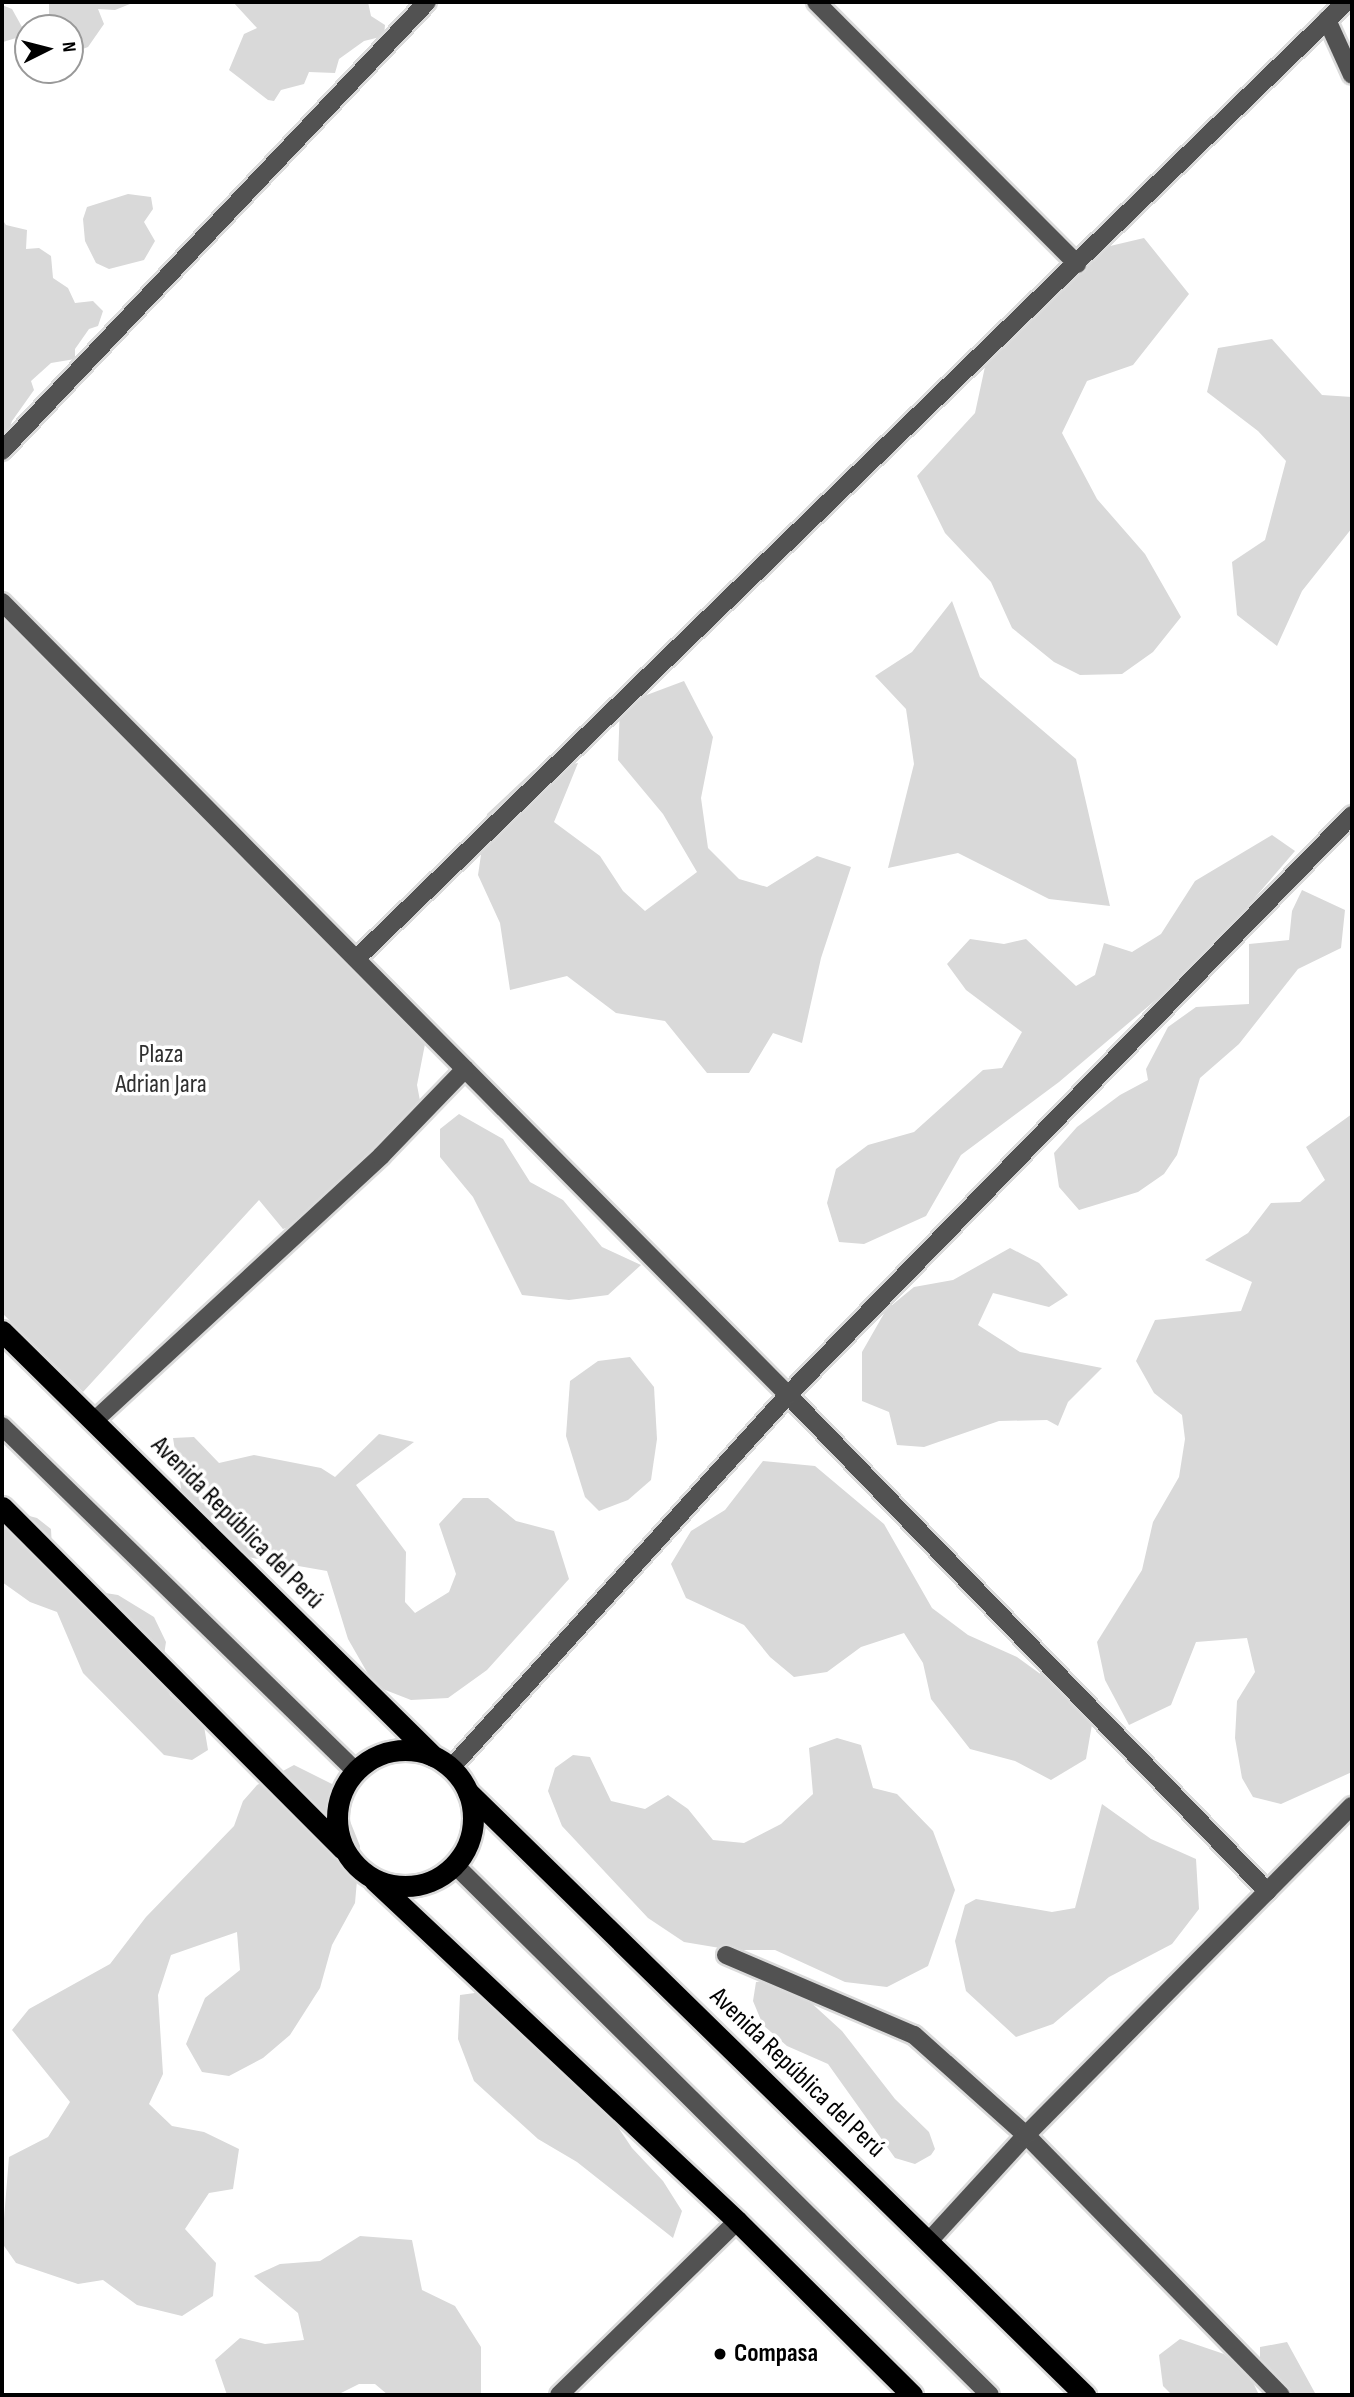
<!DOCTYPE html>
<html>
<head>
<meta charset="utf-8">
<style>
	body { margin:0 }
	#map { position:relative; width:1354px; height:2397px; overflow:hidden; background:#fff; font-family:"Sofia Sans Condensed",sans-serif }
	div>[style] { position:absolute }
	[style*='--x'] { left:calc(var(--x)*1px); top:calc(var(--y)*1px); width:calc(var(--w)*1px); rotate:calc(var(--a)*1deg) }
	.green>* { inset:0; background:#d9d9d9 }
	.roads { filter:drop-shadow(2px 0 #dbdbdb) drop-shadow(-2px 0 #dbdbdb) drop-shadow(0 2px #dbdbdb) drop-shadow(0 -2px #dbdbdb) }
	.minor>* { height:18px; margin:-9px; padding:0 9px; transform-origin:9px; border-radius:9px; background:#525252 }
	.highway>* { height:21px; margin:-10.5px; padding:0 10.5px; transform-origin:10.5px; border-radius:10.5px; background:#000 }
	.highway>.ring { margin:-10.5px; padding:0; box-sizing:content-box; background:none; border:21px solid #000; border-radius:50% }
	.dots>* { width:19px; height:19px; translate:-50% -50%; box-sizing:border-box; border:4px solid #fff; border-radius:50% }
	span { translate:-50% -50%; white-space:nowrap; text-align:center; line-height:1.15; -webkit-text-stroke:7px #fff; paint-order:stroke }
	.park-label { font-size:26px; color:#303030 }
	.street-label { font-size:26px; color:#000 }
	.poi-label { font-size:26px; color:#000; font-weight:700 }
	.left { translate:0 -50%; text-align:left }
	.frame { position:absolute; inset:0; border:4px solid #000; pointer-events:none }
	.north { position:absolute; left:14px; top:14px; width:70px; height:70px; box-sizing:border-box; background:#fff; border:2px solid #999; border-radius:50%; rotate:84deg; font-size:19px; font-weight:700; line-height:28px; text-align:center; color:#000 }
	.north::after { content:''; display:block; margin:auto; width:24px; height:32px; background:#000; clip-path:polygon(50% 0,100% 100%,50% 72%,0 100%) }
</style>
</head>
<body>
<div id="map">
	<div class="green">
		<i style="clip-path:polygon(49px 2px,135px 2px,115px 10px,98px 9px,104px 24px,88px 47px,80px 50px,70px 37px,70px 28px,49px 16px)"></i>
		<i style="clip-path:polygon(233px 2px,368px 2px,371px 16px,385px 25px,384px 36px,364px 41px,339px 59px,335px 73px,309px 72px,304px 84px,281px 90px,274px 101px,268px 100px,229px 70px,244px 34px,257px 28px)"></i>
		<i style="clip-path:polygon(2px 5px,12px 9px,22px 27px,16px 38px,3px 42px)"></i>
		<i style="clip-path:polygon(128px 194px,151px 197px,153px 209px,144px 222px,155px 241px,144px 260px,109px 269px,96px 263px,85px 241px,83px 219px,87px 207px)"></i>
		<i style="clip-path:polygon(2px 219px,6px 225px,27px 230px,26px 249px,39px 248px,51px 256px,53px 278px,68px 288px,75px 303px,93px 301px,103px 311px,98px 326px,89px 329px,75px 349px,75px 359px,51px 363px,31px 381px,34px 390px,12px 421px,2px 451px)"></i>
		<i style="clip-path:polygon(1144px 238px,1189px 294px,1133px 365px,1087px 381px,1062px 433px,1097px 499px,1145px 554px,1181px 617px,1153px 652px,1122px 674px,1080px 675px,1054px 662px,1012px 628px,991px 582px,945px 533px,917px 476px,975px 413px,986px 362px,1010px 323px,1089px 251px)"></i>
		<i style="clip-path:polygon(1272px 339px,1322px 395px,1352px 397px,1352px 528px,1302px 591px,1277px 646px,1237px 615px,1232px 562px,1265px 540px,1286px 461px,1258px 431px,1207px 392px,1218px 348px)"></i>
		<i style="clip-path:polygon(952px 601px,980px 677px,1076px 759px,1110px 906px,1049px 899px,958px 853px,888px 868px,914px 764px,906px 709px,875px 676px,912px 652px)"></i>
		<i style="clip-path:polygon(2px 612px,70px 685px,426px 1039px,417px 1085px,421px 1106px,312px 1219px,283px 1229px,259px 1200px,83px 1392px,2px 1313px)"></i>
		<i style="clip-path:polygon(684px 681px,713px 737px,701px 798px,708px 848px,739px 879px,767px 887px,817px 856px,851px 867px,821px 958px,802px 1043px,773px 1033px,749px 1073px,707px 1073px,665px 1021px,616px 1013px,567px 976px,510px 990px,500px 923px,478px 875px,487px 814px,534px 770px,578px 763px,554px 822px,600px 856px,623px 891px,645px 911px,697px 872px,663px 814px,618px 760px,620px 705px)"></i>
		<i style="clip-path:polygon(1272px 835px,1295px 851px,1197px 965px,1059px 1082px,961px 1155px,926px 1216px,864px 1244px,839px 1242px,827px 1203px,836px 1169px,868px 1145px,914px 1132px,983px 1070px,1002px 1068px,1022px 1032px,966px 990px,947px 964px,970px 939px,1004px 944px,1026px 939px,1076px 986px,1095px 975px,1104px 943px,1132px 952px,1161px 934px,1195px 881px)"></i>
		<i style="clip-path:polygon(1302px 890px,1345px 910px,1341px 948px,1298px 969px,1239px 1044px,1200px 1078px,1177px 1155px,1164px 1174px,1138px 1192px,1079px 1210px,1059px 1187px,1054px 1153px,1077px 1127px,1120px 1095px,1148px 1080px,1146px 1069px,1168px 1027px,1196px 1007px,1249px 1004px,1249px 944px,1289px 940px,1292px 911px)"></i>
		<i style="clip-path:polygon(459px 1114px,503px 1139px,530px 1182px,563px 1200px,602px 1247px,641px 1265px,608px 1295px,569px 1300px,522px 1295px,473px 1197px,440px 1157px,440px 1129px)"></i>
		<i style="clip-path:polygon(1352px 1114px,1352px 1772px,1281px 1804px,1253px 1797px,1242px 1778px,1235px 1738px,1237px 1701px,1255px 1672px,1247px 1638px,1196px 1642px,1171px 1705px,1129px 1725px,1105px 1680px,1097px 1642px,1142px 1570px,1153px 1522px,1179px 1477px,1185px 1439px,1182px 1415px,1154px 1393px,1136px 1361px,1155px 1320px,1241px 1311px,1252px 1282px,1205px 1260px,1248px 1233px,1271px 1203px,1300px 1202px,1325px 1180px,1306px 1147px)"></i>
		<i style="clip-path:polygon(1010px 1248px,1039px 1263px,1068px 1295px,1049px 1307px,993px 1293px,978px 1325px,1020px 1352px,1102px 1368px,1068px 1402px,1058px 1426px,1047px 1420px,999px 1421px,924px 1447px,897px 1445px,889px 1412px,862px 1401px,862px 1352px,886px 1310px,914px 1287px,953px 1280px)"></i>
		<i style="clip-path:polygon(630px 1357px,654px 1387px,657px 1439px,651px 1480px,628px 1500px,599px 1511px,585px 1497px,566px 1436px,570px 1381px,598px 1361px)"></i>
		<i style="clip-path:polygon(379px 1434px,414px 1442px,356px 1485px,406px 1552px,405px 1602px,415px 1613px,449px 1592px,456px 1574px,439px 1524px,463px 1498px,488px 1498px,516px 1521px,554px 1531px,569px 1579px,487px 1670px,448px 1698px,411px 1700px,375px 1686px,348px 1639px,327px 1571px,202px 1549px,185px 1513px,173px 1438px,194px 1437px,219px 1463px,254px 1455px,321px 1468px,335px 1477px)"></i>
		<i style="clip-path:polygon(763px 1461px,815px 1466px,884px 1524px,932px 1608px,968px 1635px,1017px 1657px,1094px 1713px,1086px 1759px,1051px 1780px,1015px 1761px,970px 1749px,931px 1699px,923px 1663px,904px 1633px,861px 1647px,827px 1672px,794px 1677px,770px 1657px,744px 1625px,686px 1598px,671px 1564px,691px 1531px,725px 1510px)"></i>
		<i style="clip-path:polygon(2px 1509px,37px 1518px,51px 1529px,53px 1569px,74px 1588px,118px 1595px,154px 1617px,166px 1642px,162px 1668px,170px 1695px,204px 1726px,208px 1750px,192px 1760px,164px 1755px,83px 1673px,57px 1612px,30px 1602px,2px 1582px)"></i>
		<i style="clip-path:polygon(837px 1738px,861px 1745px,873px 1788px,897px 1794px,933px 1831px,955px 1890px,928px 1966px,887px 1987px,845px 1982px,775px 1950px,732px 1950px,684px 1942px,648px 1918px,562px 1826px,548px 1791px,555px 1768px,573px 1755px,590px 1757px,611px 1801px,645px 1809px,668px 1795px,688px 1809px,713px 1840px,744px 1843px,781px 1824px,813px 1794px,809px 1748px)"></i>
		<i style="clip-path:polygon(294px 1765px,336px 1786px,360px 1846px,355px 1903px,332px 1945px,320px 1988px,290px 2035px,263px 2058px,229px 2076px,202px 2072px,186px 2044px,205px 1998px,240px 1970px,237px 1932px,171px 1955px,158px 1995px,163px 2074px,149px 2104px,172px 2126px,204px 2132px,239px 2149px,233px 2189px,209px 2193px,185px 2229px,216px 2263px,213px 2296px,182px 2316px,137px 2305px,103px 2280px,78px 2284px,16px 2263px,2px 2243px,9px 2157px,48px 2137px,70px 2102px,12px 2030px,29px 2009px,110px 1964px,146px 1917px,234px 1826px,243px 1801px,257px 1785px)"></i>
		<i style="clip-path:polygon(1102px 1804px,1151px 1839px,1196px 1859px,1199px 1909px,1172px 1944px,1109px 1977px,1053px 2024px,1016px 2037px,966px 1991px,955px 1941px,965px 1905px,976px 1899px,1052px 1912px,1075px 1908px)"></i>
		<i style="clip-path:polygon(785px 1979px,842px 2031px,895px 2099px,929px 2132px,935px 2149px,931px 2155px,915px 2164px,895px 2158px,828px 2064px,787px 2046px,763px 2025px,753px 2001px,756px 1982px)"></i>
		<i style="clip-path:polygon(497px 1990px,571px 2057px,632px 2148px,663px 2181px,682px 2211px,673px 2238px,577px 2162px,538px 2139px,474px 2081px,458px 2039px,460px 1995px)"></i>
		<i style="clip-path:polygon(360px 2236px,412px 2240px,422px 2290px,455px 2306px,481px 2347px,481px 2395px,388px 2395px,375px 2384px,359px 2384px,337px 2395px,227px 2395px,215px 2360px,240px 2338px,265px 2344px,304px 2340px,298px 2313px,254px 2276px,280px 2264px,320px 2261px)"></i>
		<i style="clip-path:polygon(1180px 2339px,1224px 2354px,1251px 2378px,1259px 2395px,1172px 2395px,1163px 2386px,1159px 2355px)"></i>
		<i style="clip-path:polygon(1287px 2342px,1315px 2393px,1319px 2395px,1289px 2395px,1260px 2369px,1260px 2347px)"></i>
	</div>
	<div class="roads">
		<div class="minor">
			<i style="--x:816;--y:2;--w:370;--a:45.1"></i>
			<i style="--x:1327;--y:20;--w:60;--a:65.6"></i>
			<i style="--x:2;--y:451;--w:618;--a:-46.57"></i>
			<i style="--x:2;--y:602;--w:1117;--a:45.25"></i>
			<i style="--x:788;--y:1395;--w:690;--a:46"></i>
			<i style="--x:356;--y:959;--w:1377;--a:-44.03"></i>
			<i style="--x:94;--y:1421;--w:391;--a:-42.7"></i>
			<i style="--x:381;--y:1156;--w:121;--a:-46"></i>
			<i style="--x:2;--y:1426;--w:494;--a:44.3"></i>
			<i style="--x:451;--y:1768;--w:503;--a:-47.9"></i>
			<i style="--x:788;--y:1395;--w:809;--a:-45.8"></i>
			<i style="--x:455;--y:1865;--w:753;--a:44.73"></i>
			<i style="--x:726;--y:1955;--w:204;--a:23.1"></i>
			<i style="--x:914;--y:2035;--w:150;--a:41.8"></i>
			<i style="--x:1026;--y:2135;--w:364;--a:45.6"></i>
			<i style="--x:929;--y:2241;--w:144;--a:-47.5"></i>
			<i style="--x:1026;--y:2135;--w:463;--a:-45.3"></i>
			<i style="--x:559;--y:2395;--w:249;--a:-44.3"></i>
		</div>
		<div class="highway">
			<i style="--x:2;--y:1331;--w:605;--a:44.6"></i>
			<i style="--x:2;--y:1507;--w:483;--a:45.1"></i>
			<i class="ring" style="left:337px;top:1750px;width:115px;height:115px"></i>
			<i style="--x:468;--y:1792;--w:863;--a:44.34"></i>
			<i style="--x:374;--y:1880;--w:498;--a:43.2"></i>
			<i style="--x:737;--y:2221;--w:247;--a:44.8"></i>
		</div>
	</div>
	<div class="dots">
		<i style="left:720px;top:2354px;background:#000"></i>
	</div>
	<div class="park-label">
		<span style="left:161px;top:1070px">Plaza<br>Adrian Jara</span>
	</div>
	<div class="street-label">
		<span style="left:237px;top:1523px;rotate:45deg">Avenida República del Perú</span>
		<span style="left:797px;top:2073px;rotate:44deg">Avenida República del Perú</span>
	</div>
	<div class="poi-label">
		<span class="left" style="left:734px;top:2354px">Compasa</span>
	</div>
	<div class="frame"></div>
	<div class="north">N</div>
</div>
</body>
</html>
